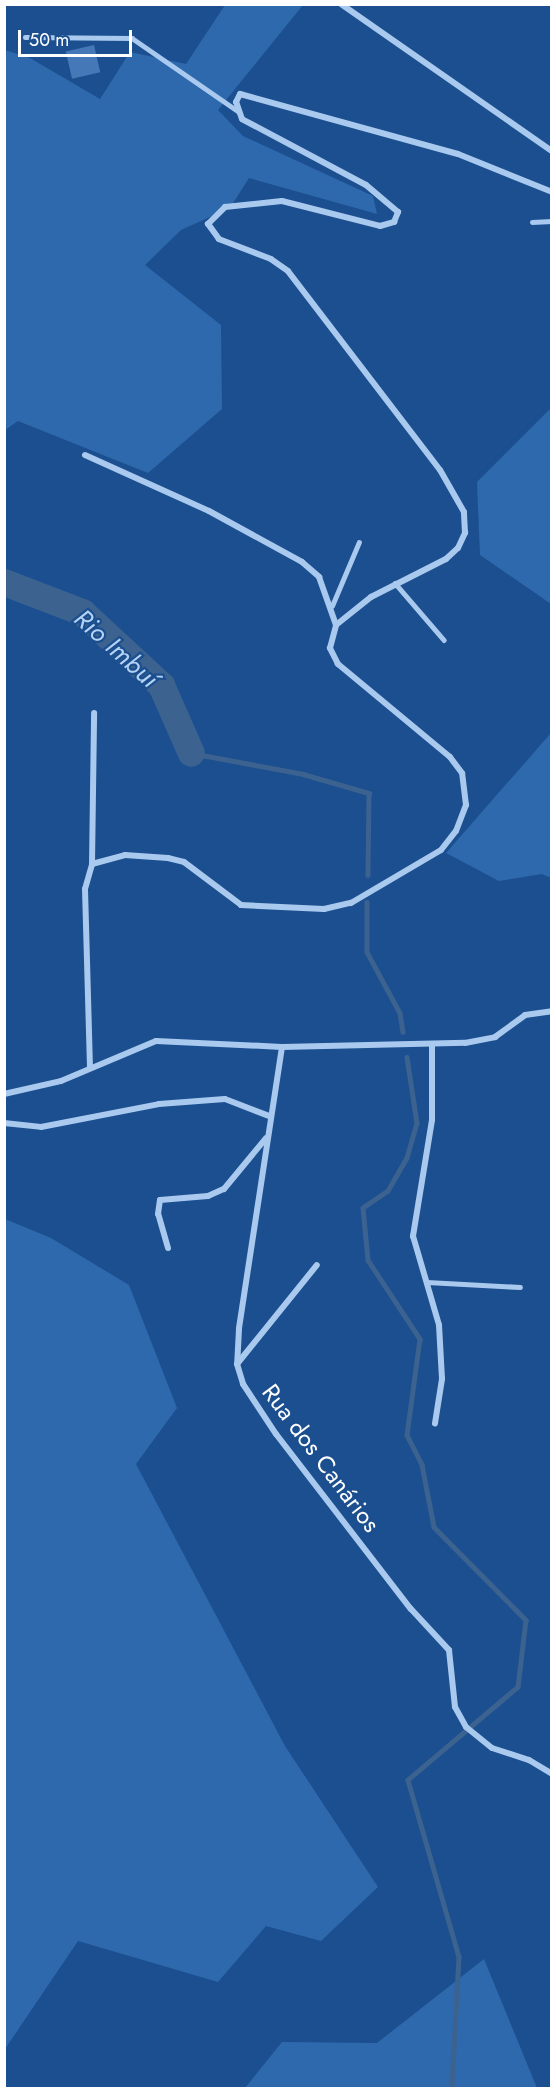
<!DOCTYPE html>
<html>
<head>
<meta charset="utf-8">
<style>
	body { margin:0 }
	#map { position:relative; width:556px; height:2093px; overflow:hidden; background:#1b4f8f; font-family:Jost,sans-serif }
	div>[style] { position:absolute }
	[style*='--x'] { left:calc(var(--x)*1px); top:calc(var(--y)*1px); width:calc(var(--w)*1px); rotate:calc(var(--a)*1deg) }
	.green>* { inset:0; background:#2e69ad }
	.stream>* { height:4.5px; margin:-2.25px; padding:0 2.25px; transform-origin:2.25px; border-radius:2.25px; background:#3c6290 }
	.river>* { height:27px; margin:-13.5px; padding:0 13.5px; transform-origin:13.5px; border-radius:13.5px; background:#3c6290 }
	.building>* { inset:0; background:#4478b7; transform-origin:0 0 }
	.service>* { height:4.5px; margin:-2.25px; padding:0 2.25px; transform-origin:2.25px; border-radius:2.25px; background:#a9c9ee }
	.minor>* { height:6px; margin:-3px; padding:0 3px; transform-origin:3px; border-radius:3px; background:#a9c9ee }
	span { translate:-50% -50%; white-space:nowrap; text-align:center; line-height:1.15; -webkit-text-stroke:4.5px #1b4f8f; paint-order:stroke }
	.street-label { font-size:24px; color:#fff }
	.water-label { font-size:26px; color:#b5d3f5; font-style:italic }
	.frame { position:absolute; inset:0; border:6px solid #fff; pointer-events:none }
	.scale { position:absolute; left:18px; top:30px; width:114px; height:27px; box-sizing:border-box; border:3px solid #fff; border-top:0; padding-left:8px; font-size:18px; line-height:21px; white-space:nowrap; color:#fff; -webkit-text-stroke:4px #1b4f8f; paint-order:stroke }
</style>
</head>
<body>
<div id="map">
	<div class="green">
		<i style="clip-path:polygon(225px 5px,303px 5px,218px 110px,243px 136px,373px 196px,377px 214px,249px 178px,230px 208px,181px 230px,145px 265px,221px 325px,222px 409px,148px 473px,18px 421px,5px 430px,5px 50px,30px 58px,100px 99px,130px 52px,186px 64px)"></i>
		<i style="clip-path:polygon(551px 408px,551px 604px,480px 555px,477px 482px)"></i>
		<i style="clip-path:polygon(551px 733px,551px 878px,542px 874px,499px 881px,446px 853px)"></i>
		<i style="clip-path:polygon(5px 1219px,51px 1238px,129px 1285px,177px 1408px,136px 1464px,285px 1746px,378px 1887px,321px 1941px,266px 1926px,218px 1982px,78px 1941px,5px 2049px)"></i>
		<i style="clip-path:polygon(484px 1959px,537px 2088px,245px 2088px,282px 2042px,377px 2043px)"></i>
	</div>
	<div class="stream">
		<i style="--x:191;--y:753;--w:114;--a:10.6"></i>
		<i style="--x:303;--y:774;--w:69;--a:16.1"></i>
		<i style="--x:369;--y:793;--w:82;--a:90.7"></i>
		<i style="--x:367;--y:902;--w:50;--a:90"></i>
		<i style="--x:367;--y:952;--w:69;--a:61.6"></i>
		<i style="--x:400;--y:1013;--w:19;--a:81"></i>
		<i style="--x:407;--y:1057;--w:67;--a:81.4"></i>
		<i style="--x:417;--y:1123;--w:36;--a:106"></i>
		<i style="--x:407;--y:1158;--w:38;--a:120"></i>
		<i style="--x:388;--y:1191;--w:30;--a:146"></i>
		<i style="--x:363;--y:1208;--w:52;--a:84.5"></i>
		<i style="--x:368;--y:1260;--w:95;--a:56.6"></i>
		<i style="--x:420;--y:1339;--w:97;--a:97.7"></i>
		<i style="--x:407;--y:1435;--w:34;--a:63"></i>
		<i style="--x:422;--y:1465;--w:63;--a:79"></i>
		<i style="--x:434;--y:1527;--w:131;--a:45.3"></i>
		<i style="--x:526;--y:1620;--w:67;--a:96.8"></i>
		<i style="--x:518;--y:1687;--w:144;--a:139.8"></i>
		<i style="--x:408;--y:1780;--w:184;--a:73.9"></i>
		<i style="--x:459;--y:1957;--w:131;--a:93.1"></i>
	</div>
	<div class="river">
		<i style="--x:4;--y:582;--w:84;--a:21"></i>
		<i style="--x:82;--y:612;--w:108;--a:42.7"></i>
		<i style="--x:161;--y:685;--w:74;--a:66.2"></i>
	</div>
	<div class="building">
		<i style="left:94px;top:45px;width:28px;height:29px;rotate:77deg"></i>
	</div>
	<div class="service">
		<i style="--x:25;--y:37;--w:107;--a:0.5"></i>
		<i style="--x:132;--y:38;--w:129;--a:34.6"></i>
		<i style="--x:532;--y:222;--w:20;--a:-3"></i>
		<i style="--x:395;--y:583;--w:75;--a:49.3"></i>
		<i style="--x:332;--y:606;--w:69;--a:-67.1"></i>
		<i style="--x:427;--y:1282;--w:93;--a:3.1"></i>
	</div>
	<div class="minor">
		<i style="--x:341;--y:4;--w:257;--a:34.9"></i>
		<i style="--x:85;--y:455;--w:136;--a:24.3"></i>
		<i style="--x:209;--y:511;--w:106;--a:28.7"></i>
		<i style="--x:302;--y:562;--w:23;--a:41"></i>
		<i style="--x:319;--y:577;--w:51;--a:70.5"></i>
		<i style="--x:92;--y:864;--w:151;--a:-89.2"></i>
		<i style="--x:432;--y:1044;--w:76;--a:90"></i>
		<i style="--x:432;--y:1120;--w:118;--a:99.3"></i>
		<i style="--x:413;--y:1236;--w:93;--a:73.7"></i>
		<i style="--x:439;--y:1325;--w:54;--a:86.8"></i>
		<i style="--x:442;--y:1379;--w:45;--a:99"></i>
		<i style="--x:282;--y:1047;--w:285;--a:98.7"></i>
		<i style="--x:239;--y:1329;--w:35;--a:93"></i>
		<i style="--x:237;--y:1364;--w:21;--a:73"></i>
		<i style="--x:243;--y:1384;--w:60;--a:56.6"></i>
		<i style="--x:276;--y:1434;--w:221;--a:52.4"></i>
		<i style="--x:411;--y:1609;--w:56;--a:47.2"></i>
		<i style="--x:449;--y:1650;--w:57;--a:84"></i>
		<i style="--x:455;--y:1707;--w:23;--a:61"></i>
		<i style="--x:466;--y:1727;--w:33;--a:39"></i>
		<i style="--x:492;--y:1748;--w:39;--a:18"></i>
		<i style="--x:529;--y:1760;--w:27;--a:31"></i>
		<i style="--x:90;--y:1068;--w:179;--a:-91.6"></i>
		<i style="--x:85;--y:889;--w:26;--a:-74"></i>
		<i style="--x:92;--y:864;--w:34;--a:-15"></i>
		<i style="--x:125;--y:855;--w:43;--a:4"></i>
		<i style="--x:168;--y:858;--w:16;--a:14"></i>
		<i style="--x:184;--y:862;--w:71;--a:37"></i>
		<i style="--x:241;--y:905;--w:83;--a:2.8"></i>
		<i style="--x:324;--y:909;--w:28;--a:-13"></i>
		<i style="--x:351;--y:903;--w:104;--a:-30.5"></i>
		<i style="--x:441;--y:850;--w:24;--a:-52"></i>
		<i style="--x:456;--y:831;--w:28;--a:-69"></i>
		<i style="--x:466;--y:805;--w:32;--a:-97"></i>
		<i style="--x:462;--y:773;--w:20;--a:-127"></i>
		<i style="--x:450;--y:757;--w:146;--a:-140.3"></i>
		<i style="--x:338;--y:664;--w:18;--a:-117"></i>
		<i style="--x:330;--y:648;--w:24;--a:-75"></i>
		<i style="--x:336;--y:625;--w:45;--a:-38.7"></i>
		<i style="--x:371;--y:597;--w:84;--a:-26.9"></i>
		<i style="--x:446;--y:559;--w:16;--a:-43"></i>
		<i style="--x:458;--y:548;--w:17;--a:-65"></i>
		<i style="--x:465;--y:533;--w:21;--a:-93"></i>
		<i style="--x:464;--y:512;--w:48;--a:-119.7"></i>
		<i style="--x:440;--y:470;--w:250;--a:-127.4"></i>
		<i style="--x:288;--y:271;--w:21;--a:-145"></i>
		<i style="--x:271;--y:259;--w:56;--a:-159"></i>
		<i style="--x:219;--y:239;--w:19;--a:-126"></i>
		<i style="--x:208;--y:224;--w:24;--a:-45"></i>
		<i style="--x:225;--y:207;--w:57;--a:-6"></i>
		<i style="--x:282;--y:201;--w:101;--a:14.3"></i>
		<i style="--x:380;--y:226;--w:15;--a:-16"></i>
		<i style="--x:394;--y:222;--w:11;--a:-68"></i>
		<i style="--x:398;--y:212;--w:42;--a:-139.8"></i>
		<i style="--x:366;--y:185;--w:140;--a:-152"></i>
		<i style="--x:242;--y:119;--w:18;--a:-109"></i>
		<i style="--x:236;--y:102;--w:9;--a:-63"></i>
		<i style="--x:240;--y:94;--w:226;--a:15.4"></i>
		<i style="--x:458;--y:154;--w:101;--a:22"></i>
		<i style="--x:4;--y:1094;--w:58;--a:-12.8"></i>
		<i style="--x:61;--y:1081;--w:103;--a:-22.8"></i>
		<i style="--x:156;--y:1041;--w:126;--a:2.7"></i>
		<i style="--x:282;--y:1047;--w:183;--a:-1.3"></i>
		<i style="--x:465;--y:1043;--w:31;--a:-11"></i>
		<i style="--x:495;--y:1037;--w:37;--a:-36"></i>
		<i style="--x:525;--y:1015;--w:27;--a:-8"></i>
		<i style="--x:4;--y:1123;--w:37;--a:6"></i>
		<i style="--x:41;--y:1127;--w:120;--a:-11"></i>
		<i style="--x:159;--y:1104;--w:66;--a:-4.3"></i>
		<i style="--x:225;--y:1099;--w:47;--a:21.1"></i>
		<i style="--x:168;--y:1248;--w:35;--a:-106"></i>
		<i style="--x:158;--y:1214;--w:14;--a:-82"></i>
		<i style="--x:160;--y:1200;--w:48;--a:-4.8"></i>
		<i style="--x:208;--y:1196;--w:17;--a:-24"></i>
		<i style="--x:224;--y:1189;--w:66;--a:-50.5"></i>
		<i style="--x:237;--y:1364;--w:127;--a:-51.1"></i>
	</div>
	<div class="street-label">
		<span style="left:321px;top:1458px;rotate:53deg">Rua dos Canários</span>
	</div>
	<div class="water-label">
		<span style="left:116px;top:649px;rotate:42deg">Rio Imbuí</span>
	</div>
	<div class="frame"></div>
	<div class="scale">50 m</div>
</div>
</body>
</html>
